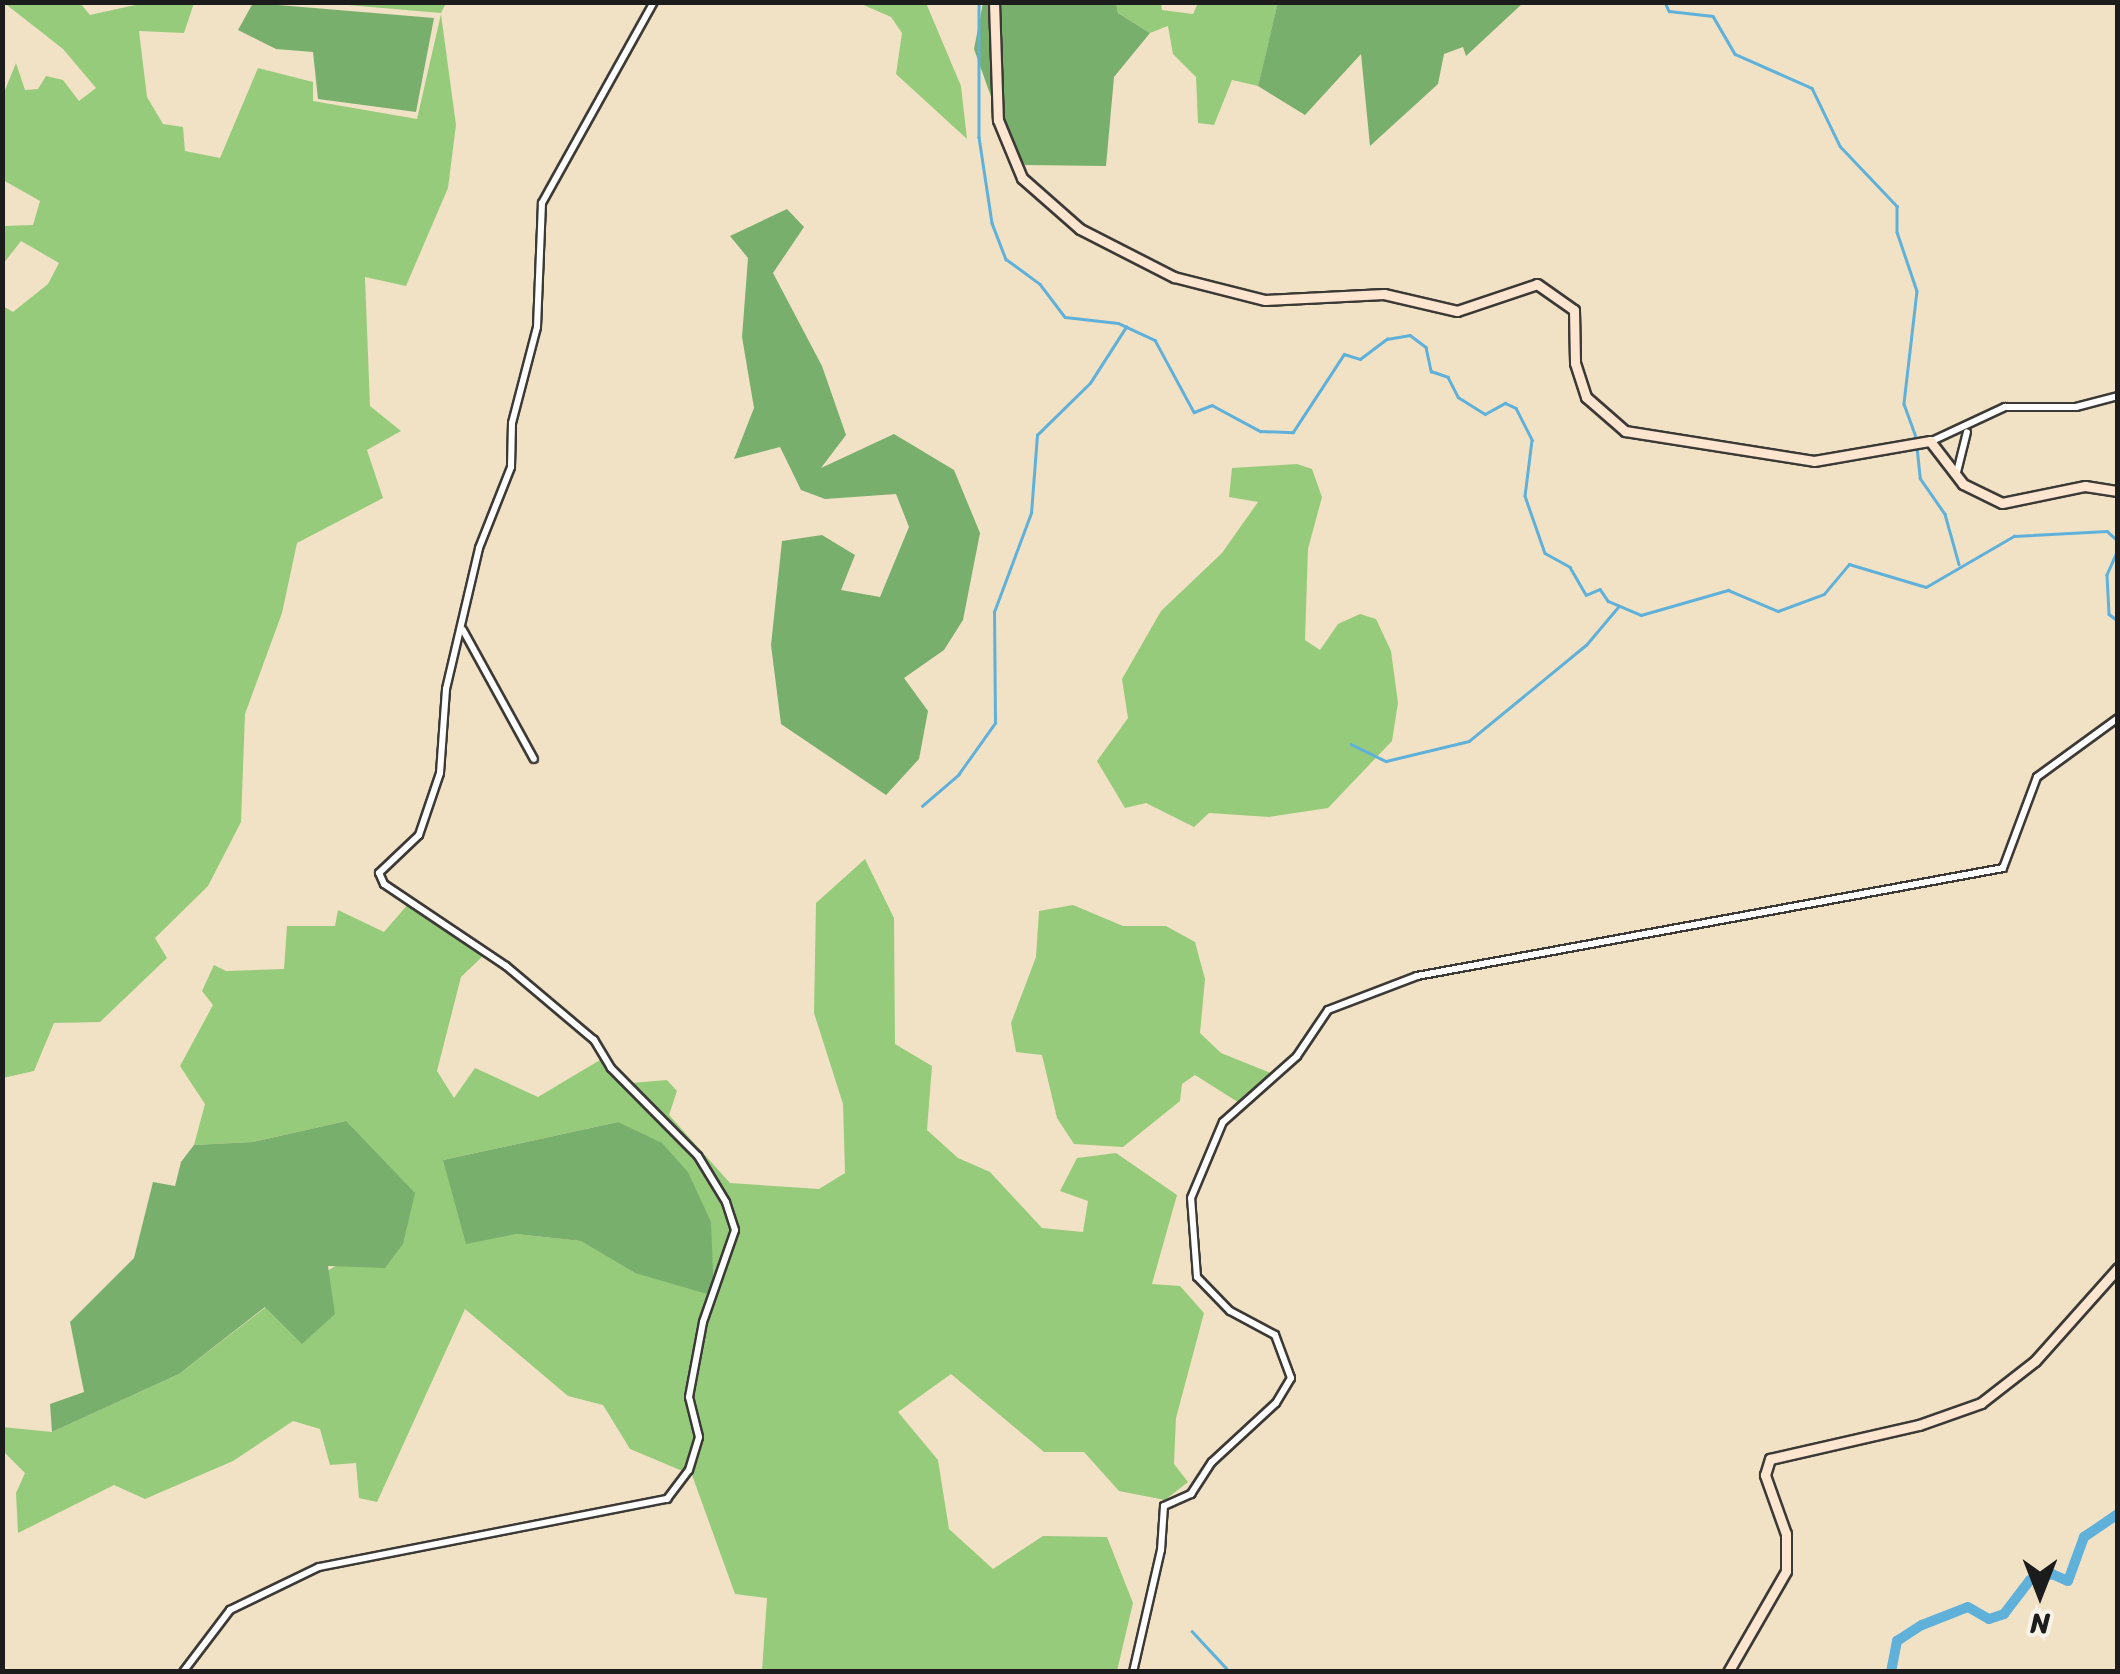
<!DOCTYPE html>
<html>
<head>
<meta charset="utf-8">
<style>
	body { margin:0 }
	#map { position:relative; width:2120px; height:1674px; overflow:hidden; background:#f1e2c6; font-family:Sriracha,sans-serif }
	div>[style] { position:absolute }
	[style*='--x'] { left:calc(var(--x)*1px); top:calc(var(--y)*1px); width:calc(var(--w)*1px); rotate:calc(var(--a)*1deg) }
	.green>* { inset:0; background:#97cb7c }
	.forest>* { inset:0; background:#79af6c }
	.stream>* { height:2.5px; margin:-1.25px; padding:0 1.25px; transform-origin:1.25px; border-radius:1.25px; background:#5fb1da }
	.river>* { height:10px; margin:-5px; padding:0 5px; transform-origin:5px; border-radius:5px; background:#5fb1da }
	.roads { filter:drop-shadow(2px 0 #3c3a36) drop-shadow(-2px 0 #3c3a36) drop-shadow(0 2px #3c3a36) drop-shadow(0 -2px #3c3a36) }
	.street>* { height:6px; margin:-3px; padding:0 3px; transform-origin:3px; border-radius:3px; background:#fff }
	.secondary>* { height:9px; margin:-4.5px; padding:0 4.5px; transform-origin:4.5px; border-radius:4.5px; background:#fde5d0 }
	span { translate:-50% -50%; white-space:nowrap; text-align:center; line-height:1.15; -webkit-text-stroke:8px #f7f3e8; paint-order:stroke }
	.frame { position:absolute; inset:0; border:5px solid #1c1c1c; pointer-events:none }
	.north { position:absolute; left:1990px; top:1544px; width:100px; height:100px; -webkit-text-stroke:8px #f7f3e8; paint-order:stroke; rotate:180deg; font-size:28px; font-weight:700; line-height:40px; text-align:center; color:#1c1c1c }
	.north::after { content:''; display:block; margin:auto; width:35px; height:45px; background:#1c1c1c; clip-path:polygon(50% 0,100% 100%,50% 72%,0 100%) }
</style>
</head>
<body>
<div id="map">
	<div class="green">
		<i style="clip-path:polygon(3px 2px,80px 3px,90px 15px,144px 3px,194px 3px,184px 33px,139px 31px,147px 97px,163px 124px,183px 127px,185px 151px,220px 158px,258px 68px,313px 82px,313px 101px,417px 119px,441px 14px,456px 125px,448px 188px,406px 286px,365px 277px,370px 406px,401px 431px,367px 450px,383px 498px,297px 543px,282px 613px,245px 714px,241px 822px,208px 886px,155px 938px,167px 958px,100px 1022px,54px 1023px,34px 1071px,3px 1078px,3px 306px,13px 312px,48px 284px,59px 263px,21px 241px,3px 264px,3px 226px,33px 225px,40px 201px,3px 180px,3px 95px,16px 63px,25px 90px,38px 89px,46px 76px,63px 80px,79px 101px,96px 88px,63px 49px)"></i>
		<i style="clip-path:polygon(324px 3px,446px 2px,446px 3px,441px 13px)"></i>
		<i style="clip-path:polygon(859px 3px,926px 3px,961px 86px,967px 139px,896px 74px,902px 33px,891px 17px)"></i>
		<i style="clip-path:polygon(1116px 3px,1161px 3px,1162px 10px,1193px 14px,1198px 3px,1278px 3px,1258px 86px,1232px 80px,1214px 125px,1198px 123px,1196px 77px,1173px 54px,1168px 26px,1150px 33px,1118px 13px)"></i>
		<i style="clip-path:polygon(1297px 464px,1312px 469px,1322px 497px,1308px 549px,1305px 640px,1320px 650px,1338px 624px,1360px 614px,1376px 619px,1391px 651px,1398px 703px,1392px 741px,1328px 808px,1269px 817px,1209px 813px,1194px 827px,1146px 803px,1125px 808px,1097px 761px,1128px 718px,1122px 679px,1161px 611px,1222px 553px,1258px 502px,1229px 497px,1232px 468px)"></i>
		<i style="clip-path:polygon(evenodd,865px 859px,894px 918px,895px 1044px,932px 1066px,927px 1130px,958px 1158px,990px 1172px,1042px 1228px,1083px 1232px,1088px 1201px,1060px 1191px,1077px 1158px,1116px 1153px,1177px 1195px,1152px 1284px,1180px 1286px,1204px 1313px,1176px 1418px,1174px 1464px,1188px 1482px,1165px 1500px,1119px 1491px,1084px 1452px,1044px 1452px,951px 1374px,898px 1412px,938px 1460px,949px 1529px,993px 1569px,1043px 1536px,1107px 1537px,1133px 1603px,1117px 1671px,762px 1671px,767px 1598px,735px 1594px,692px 1475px,630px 1449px,603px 1405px,568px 1396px,465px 1309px,377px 1502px,359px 1498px,356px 1463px,330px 1465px,320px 1429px,293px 1421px,233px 1461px,145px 1499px,114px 1485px,18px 1533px,16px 1493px,25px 1473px,3px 1451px,2px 1427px,52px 1432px,179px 1374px,266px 1307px,339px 1264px,346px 1121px,253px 1142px,194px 1145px,205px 1104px,180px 1066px,213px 1005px,202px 991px,214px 965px,226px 971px,284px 969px,287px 926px,335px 926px,338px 910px,384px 932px,409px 903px,484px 955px,461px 977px,437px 1071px,454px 1098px,475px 1068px,538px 1097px,600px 1060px,619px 1084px,667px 1080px,677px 1091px,669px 1115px,730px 1183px,819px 1189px,845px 1173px,843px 1104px,814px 1013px,816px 903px,865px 859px,618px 1122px,635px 1273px,582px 1241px,516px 1234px,443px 1160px,618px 1122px)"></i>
		<i style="clip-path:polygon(1073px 905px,1123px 926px,1166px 926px,1195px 942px,1205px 979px,1200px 1033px,1221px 1053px,1273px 1074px,1241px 1104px,1195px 1075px,1182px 1084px,1180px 1101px,1123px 1147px,1074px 1144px,1057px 1118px,1042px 1055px,1016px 1052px,1011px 1023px,1036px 957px,1039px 911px)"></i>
	</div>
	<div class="forest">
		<i style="clip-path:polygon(1278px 2px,1523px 2px,1523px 3px,1466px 56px,1463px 47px,1444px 54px,1438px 84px,1370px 146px,1361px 54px,1305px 115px,1258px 86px)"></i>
		<i style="clip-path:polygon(253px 3px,434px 18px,416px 112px,318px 99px,313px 52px,276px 49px,238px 30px)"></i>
		<i style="clip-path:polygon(983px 3px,1116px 3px,1118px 13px,1150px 33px,1114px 77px,1106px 166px,1025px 165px,1009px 147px,974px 49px)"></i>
		<i style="clip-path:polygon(787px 209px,804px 227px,773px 273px,822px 366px,846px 435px,821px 468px,894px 434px,954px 470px,980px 533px,963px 620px,944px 650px,904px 678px,928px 711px,919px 759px,886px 795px,781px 724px,771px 645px,782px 541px,822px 535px,855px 555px,841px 590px,880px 597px,909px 527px,896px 494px,825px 499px,801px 490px,780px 447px,734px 459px,754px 408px,742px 337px,748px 258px,730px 236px)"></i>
		<i style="clip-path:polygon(346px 1121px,415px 1193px,403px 1244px,385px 1268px,328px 1266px,335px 1314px,302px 1344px,265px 1307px,179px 1374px,52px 1432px,50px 1404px,84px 1392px,70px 1322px,134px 1258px,153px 1182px,175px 1186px,181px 1162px,194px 1145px,253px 1142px)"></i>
		<i style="clip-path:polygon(618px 1122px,662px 1143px,688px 1172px,711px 1222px,714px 1296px,635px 1273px,581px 1241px,516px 1234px,466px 1244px,443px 1160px)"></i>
	</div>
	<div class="stream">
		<i style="--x:979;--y:2;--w:135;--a:90"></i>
		<i style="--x:979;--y:137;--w:87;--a:81.4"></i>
		<i style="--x:992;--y:223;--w:39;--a:69"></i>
		<i style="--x:1006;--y:259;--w:42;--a:36.3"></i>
		<i style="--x:1040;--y:284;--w:41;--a:52.9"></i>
		<i style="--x:1065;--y:317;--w:53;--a:6.5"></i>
		<i style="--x:1118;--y:323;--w:41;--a:24.7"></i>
		<i style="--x:1155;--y:340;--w:82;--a:61.6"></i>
		<i style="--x:1194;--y:412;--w:19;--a:-21"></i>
		<i style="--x:1212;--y:405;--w:55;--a:28.4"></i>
		<i style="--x:1260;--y:431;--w:33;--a:2"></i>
		<i style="--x:1293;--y:432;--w:93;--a:-56.8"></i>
		<i style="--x:1344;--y:354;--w:17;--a:17"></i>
		<i style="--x:1360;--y:359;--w:34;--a:-37"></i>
		<i style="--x:1387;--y:339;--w:23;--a:-10"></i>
		<i style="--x:1410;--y:335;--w:20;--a:37"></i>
		<i style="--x:1426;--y:347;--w:25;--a:78"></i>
		<i style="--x:1431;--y:371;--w:18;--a:19"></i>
		<i style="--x:1448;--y:377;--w:22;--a:63"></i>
		<i style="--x:1458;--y:397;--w:32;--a:32"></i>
		<i style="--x:1485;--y:414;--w:23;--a:-29"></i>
		<i style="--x:1505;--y:403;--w:12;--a:24"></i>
		<i style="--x:1516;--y:408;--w:36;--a:63"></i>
		<i style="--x:1532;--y:440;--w:56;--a:97.1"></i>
		<i style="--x:1525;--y:496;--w:60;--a:70.7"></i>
		<i style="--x:1545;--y:553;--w:29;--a:29"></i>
		<i style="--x:1570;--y:567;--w:32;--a:60"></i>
		<i style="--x:1586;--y:595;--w:15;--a:-23"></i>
		<i style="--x:1600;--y:589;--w:14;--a:56"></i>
		<i style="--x:1608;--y:601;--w:36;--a:23"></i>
		<i style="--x:1641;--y:615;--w:91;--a:-16"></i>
		<i style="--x:1728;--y:590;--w:54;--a:22.8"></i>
		<i style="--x:1778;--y:611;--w:49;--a:-20.3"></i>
		<i style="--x:1824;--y:594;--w:39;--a:-50"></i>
		<i style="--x:1849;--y:564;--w:80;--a:16.6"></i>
		<i style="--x:1926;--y:587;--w:102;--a:-30.1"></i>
		<i style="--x:2014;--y:536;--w:93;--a:-3.1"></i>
		<i style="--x:2107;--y:531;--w:15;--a:42"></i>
		<i style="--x:1665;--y:2;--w:10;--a:66"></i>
		<i style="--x:1669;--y:11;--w:44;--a:6.5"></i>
		<i style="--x:1713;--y:16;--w:44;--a:59.9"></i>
		<i style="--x:1735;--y:54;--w:84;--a:23.8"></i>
		<i style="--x:1812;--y:88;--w:64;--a:64.2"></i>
		<i style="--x:1840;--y:146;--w:83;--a:46.5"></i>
		<i style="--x:1897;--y:206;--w:26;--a:90"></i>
		<i style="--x:1897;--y:232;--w:62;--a:71.3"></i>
		<i style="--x:1917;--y:291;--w:114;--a:96.6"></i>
		<i style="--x:1904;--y:404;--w:37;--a:70"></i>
		<i style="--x:1917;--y:447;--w:31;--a:84"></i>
		<i style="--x:1920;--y:478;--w:44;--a:55.2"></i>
		<i style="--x:1945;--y:514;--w:52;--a:74.4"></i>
		<i style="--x:2118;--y:550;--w:27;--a:114"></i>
		<i style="--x:2107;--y:575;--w:39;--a:87"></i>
		<i style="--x:2109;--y:614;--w:11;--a:38"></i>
		<i style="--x:1351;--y:744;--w:39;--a:26"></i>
		<i style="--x:1386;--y:761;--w:85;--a:-13.5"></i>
		<i style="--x:1469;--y:741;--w:151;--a:-39.4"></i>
		<i style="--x:1586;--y:645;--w:51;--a:-49.8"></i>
		<i style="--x:922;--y:806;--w:48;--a:-40.7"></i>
		<i style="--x:958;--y:775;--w:64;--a:-54.6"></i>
		<i style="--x:995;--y:723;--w:111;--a:-90.5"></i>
		<i style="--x:994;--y:612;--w:106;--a:-69.5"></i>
		<i style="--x:1031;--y:513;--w:78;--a:-85.6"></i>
		<i style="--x:1037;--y:435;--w:74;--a:-44.5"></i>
		<i style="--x:1090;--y:383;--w:67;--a:-57.3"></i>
		<i style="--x:1192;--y:1631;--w:56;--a:47.2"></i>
	</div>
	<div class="river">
		<i style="--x:1891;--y:1672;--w:32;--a:-79"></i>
		<i style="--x:1897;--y:1641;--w:30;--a:-33"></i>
		<i style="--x:1922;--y:1625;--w:49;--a:-21.4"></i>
		<i style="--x:1968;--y:1607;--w:24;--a:30"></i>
		<i style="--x:1989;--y:1619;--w:16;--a:-18"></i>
		<i style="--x:2004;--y:1614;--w:43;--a:-52.6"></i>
		<i style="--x:2030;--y:1580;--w:23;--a:-15"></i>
		<i style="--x:2052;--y:1574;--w:17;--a:24"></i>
		<i style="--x:2068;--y:1581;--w:47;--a:-70"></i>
		<i style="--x:2084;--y:1537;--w:41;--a:-34.1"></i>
	</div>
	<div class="roads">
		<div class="street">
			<i style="--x:1932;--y:441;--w:81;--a:-25"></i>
			<i style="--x:2005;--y:407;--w:71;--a:0"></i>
			<i style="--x:2076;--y:407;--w:43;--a:-14.7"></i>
			<i style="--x:1956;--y:476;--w:45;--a:-76"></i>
			<i style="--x:463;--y:630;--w:147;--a:61.2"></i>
			<i style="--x:183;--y:1672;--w:78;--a:-52.8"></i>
			<i style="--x:230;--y:1610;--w:99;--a:-25.8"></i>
			<i style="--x:319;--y:1567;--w:355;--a:-11.1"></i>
			<i style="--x:667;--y:1499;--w:36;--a:-53"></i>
			<i style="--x:689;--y:1470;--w:34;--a:-73"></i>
			<i style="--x:699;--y:1437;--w:41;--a:-104"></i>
			<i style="--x:689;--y:1397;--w:76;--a:-79.4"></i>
			<i style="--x:703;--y:1322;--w:97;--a:-70.8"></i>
			<i style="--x:735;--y:1230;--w:29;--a:-108"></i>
			<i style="--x:726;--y:1202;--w:54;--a:-121.3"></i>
			<i style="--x:698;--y:1156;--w:124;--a:-134.7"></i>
			<i style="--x:611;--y:1068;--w:33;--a:-121"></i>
			<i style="--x:594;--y:1040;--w:115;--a:-139.9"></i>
			<i style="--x:506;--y:966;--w:147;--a:-146.1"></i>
			<i style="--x:384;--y:884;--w:12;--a:-114"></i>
			<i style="--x:379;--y:873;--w:55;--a:-43.5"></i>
			<i style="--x:419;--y:835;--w:65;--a:-71.3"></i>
			<i style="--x:440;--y:773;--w:84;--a:-85.9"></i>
			<i style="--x:446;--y:689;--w:145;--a:-76.8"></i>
			<i style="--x:479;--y:548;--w:87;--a:-68.4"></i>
			<i style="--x:511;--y:467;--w:44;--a:-88.7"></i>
			<i style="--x:512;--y:423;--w:99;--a:-75.4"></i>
			<i style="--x:537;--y:327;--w:124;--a:-87.7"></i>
			<i style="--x:542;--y:203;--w:230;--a:-60.9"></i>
			<i style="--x:1133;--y:1672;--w:125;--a:-77.1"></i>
			<i style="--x:1161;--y:1550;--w:44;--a:-86.1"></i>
			<i style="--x:1164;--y:1506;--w:30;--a:-24"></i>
			<i style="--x:1191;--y:1494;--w:38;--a:-57"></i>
			<i style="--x:1212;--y:1462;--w:87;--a:-42.7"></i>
			<i style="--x:1276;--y:1403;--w:29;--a:-59"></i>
			<i style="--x:1291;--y:1378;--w:46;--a:-110.4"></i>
			<i style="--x:1275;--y:1335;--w:51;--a:-151.9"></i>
			<i style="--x:1230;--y:1311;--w:47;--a:-134.1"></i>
			<i style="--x:1197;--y:1277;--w:79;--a:-94.3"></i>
			<i style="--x:1191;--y:1198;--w:82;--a:-67.2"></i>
			<i style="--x:1223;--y:1122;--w:99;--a:-41.7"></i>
			<i style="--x:1297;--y:1056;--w:55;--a:-56"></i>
			<i style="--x:1328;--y:1010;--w:95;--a:-20.9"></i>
			<i style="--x:1417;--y:976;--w:596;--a:-10.44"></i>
			<i style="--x:2003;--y:868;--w:97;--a:-69.5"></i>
			<i style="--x:2037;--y:777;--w:100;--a:-36.1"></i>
		</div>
		<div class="secondary">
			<i style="--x:994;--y:2;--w:118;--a:88.1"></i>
			<i style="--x:998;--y:120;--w:63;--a:67.5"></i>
			<i style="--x:1022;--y:178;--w:77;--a:41.3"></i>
			<i style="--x:1080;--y:229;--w:106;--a:27.1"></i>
			<i style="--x:1174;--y:277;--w:94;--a:14.2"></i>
			<i style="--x:1265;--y:300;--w:119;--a:-2.9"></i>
			<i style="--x:1384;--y:294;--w:75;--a:13.1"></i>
			<i style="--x:1457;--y:311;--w:84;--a:-18.6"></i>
			<i style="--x:1537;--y:284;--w:45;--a:35.1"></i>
			<i style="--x:1574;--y:310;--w:53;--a:88.9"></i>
			<i style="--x:1575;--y:363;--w:36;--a:72"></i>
			<i style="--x:1586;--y:397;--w:52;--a:41.1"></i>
			<i style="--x:1625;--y:431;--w:191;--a:9"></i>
			<i style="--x:1814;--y:461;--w:118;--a:-9.8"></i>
			<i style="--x:1930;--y:441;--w:54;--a:52.5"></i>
			<i style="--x:1963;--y:484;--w:43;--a:26"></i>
			<i style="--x:2002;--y:503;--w:85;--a:-11.6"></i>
			<i style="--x:2085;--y:486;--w:33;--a:9"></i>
			<i style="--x:1728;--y:1672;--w:116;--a:-60.1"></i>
			<i style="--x:1786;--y:1571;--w:37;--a:-90"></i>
			<i style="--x:1786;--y:1534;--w:63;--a:-109.6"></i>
			<i style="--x:1765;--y:1475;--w:17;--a:-73"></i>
			<i style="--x:1770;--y:1459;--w:153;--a:-12.9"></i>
			<i style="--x:1919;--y:1425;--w:66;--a:-19.5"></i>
			<i style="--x:1981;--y:1403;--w:68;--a:-37.9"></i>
			<i style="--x:2035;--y:1361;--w:125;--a:-48.3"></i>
		</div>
	</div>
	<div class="frame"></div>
	<div class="north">N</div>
</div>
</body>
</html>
